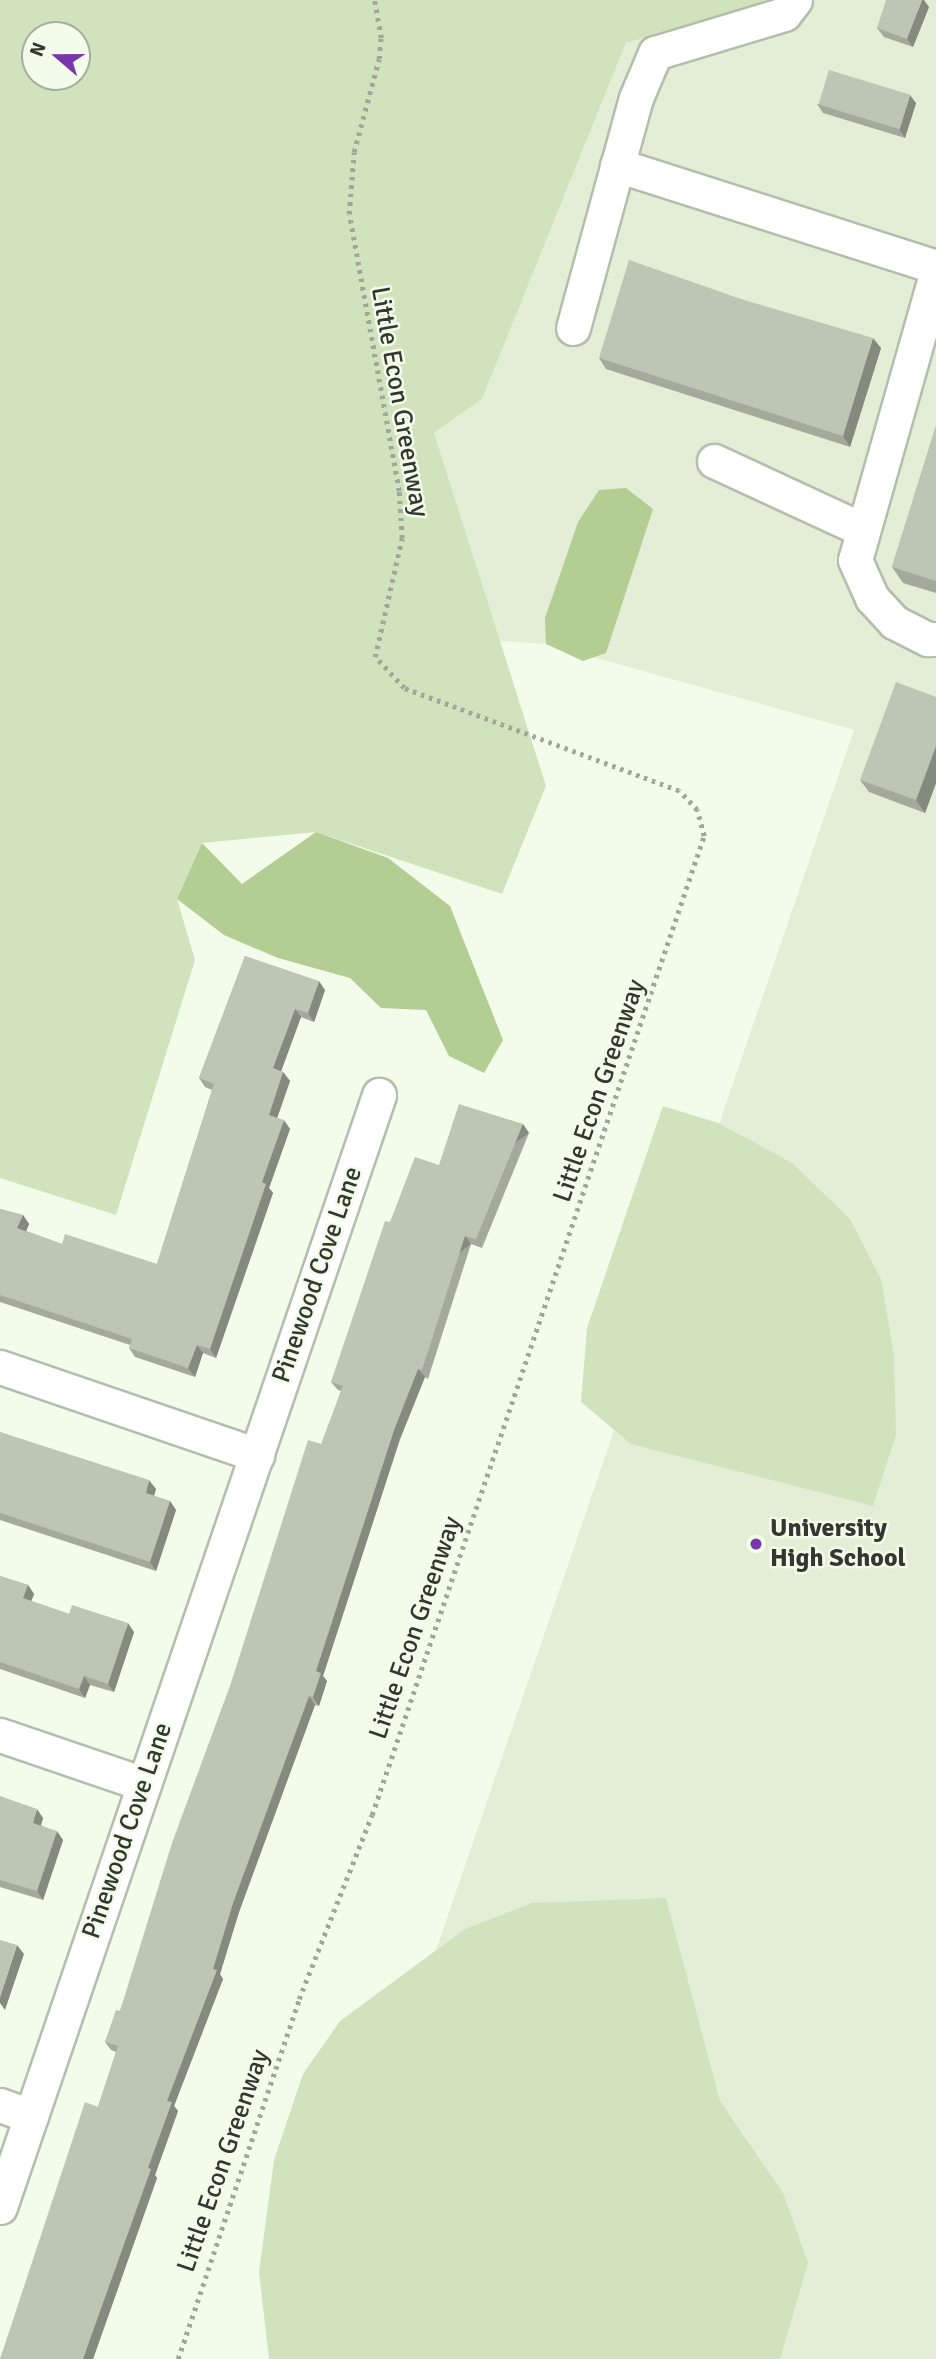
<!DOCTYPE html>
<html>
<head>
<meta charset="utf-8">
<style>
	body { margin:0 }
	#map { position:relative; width:936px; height:2359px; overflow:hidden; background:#f3fcea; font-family:Signika,sans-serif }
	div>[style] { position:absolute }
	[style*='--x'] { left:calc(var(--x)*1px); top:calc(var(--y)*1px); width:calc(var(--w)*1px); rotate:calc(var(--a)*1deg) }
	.built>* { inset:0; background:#e4eed6 }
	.green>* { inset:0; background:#d1e3bc }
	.water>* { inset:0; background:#b3cd92 }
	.path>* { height:4.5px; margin-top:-2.25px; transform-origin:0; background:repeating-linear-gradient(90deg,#a0a699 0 3.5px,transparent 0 8.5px) }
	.roads { filter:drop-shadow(2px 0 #b5bdac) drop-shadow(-2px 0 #b5bdac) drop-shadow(0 2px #b5bdac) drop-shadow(0 -2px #b5bdac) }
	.minor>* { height:33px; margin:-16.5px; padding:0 16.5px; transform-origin:16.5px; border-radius:16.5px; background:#fff }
	.wall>* { inset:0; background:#a3a99b }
	.shaded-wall>* { inset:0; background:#848a7e; transform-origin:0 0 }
	.building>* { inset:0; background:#bdc5b4; transform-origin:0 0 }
	.dots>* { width:19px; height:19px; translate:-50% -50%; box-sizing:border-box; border:4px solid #f3fcea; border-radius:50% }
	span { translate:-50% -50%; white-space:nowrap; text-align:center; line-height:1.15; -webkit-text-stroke:5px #f3fcea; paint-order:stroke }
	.street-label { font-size:26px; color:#343730 }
	.poi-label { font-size:26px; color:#343730; font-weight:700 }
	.left { translate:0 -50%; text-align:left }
	.north { position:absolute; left:21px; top:21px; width:70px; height:70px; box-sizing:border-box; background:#f3fcea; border:2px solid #a7ada0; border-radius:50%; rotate:290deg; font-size:19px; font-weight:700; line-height:28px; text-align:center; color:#343730 }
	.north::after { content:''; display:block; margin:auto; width:24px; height:32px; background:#7a37ab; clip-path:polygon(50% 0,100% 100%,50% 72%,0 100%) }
</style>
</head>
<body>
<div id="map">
	<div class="built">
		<i style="clip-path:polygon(783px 0,936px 0,936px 2359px,296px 2359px,854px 730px,546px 644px,428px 636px,434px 433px,482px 399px,626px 43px)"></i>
	</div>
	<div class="green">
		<i style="clip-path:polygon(evenodd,0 0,783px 0,626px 43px,482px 399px,434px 433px,546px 786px,502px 894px,316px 832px,202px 843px,177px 899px,195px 960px,116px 1215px,0 1178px,0 0,35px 35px,77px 35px,77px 77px,35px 77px,35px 35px)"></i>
		<i style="clip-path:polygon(663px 1106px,718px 1123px,792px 1163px,850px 1219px,881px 1279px,894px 1355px,896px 1435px,873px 1506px,631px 1444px,581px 1402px,587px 1328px)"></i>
		<i style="clip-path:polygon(666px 1898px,720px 2101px,783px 2193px,808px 2263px,780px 2359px,269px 2359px,259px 2272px,274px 2160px,303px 2074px,340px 2021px,465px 1929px,532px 1903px)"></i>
	</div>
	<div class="water">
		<i style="clip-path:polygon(626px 488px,653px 509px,606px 653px,583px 661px,546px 644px,545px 618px,578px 522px,599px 490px)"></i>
		<i style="clip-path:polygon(316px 832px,388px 858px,450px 906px,503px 1040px,484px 1073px,449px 1056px,426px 1010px,381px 1008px,350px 978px,278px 958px,224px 935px,177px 899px,202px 843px,242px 884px)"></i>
	</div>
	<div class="path">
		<i style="--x:178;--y:2359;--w:380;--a:-71.4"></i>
		<i style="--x:299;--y:1999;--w:198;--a:-68.4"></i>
		<i style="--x:372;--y:1815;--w:1034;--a:-71.27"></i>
		<i style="--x:704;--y:836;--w:27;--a:-105"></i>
		<i style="--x:697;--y:810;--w:26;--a:-133"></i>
		<i style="--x:679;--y:791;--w:294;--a:-159.5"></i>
		<i style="--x:404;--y:688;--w:42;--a:-133.1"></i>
		<i style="--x:375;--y:657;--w:122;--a:-77.2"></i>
		<i style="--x:402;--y:538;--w:47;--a:-93.7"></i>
		<i style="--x:399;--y:491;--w:281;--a:-100.2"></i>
		<i style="--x:349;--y:214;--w:62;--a:-85.4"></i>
		<i style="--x:354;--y:152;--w:96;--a:-75"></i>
		<i style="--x:379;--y:59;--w:21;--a:-85"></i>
		<i style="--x:381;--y:38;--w:39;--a:-100"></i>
	</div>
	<div class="roads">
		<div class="minor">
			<i style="--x:617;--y:165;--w:335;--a:17.7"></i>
			<i style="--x:936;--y:274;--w:297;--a:105.8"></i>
			<i style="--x:855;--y:560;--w:42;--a:65.9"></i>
			<i style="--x:872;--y:598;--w:33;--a:47"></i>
			<i style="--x:894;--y:622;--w:38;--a:27"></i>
			<i style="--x:928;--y:639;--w:8;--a:0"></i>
			<i style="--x:573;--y:328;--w:238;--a:-74.7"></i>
			<i style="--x:636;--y:98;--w:49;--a:-67.1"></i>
			<i style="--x:655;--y:53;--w:135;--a:-16.8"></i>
			<i style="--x:784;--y:14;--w:18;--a:-52"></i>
			<i style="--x:714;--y:461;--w:162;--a:24.8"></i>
			<i style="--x:0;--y:1367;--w:272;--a:18.9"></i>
			<i style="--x:0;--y:1735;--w:152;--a:18.8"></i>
			<i style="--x:0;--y:2105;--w:33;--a:20"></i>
			<i style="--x:0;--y:2207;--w:1175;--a:-71.18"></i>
		</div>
	</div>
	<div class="wall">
		<i style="clip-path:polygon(929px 7px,913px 47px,884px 37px,877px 28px)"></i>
		<i style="clip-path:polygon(916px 103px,905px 138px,823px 113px,817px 104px)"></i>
		<i style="clip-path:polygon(881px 348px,850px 447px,606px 369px,599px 358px)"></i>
		<i style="clip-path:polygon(936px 426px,936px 593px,903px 583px,892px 567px)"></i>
		<i style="clip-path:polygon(936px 697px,936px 783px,925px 813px,869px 792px,860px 780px)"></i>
		<i style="clip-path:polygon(245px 956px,325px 990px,314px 1022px,301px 1017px,281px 1071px,283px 1072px,290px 1081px,277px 1118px,290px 1129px,269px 1188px,273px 1193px,216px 1358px,203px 1353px,195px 1377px,135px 1357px,129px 1348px,130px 1345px,0 1302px,0 1209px,23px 1215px,29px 1224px,26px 1231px,62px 1244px,157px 1264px,212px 1090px,205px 1087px,199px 1078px)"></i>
		<i style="clip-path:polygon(529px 1133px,482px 1248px,471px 1244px,428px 1379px,425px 1377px,400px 1439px,323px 1676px,327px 1681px,319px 1706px,315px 1705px,239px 1912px,220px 1974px,223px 1979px,174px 2106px,178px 2111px,155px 2175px,157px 2178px,93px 2359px,0 2359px,98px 2107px,116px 2052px,111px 2050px,105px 2042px,120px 2011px,341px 1391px,338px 1390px,331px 1382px,439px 1165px)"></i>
		<i style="clip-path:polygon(0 1432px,156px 1489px,154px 1496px,170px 1501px,176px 1510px,156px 1571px,0 1520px)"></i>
		<i style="clip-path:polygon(0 1576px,28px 1585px,34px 1594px,31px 1601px,69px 1614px,134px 1632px,114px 1692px,90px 1685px,85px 1698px,0 1669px)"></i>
		<i style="clip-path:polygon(0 1796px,43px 1818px,41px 1825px,63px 1840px,43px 1900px,0 1887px)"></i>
	</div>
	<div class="shaded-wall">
		<i style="clip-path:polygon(922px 0,924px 0,929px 7px,913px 47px,907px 39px)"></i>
		<i style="clip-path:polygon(910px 95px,916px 103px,905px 138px,899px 129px)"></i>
		<i style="clip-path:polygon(873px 338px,881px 348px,850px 447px,843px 436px)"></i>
		<i style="clip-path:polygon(936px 746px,936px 783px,925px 813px,916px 800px)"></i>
		<i style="clip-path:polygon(319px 981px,325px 990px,314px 1022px,308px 1013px)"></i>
		<i style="clip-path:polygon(295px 1009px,301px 1017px,279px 1077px,273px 1068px)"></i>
		<i style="clip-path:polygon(283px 1072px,290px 1081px,275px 1124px,269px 1115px)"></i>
		<i style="clip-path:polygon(284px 1120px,290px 1129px,269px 1188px,273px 1193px,216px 1358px,210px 1349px,262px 1182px)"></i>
		<i style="left:523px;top:1124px;width:11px;height:124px;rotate:56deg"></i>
		<i style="clip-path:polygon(23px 1215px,29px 1224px,24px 1237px,17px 1228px)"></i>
		<i style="left:465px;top:1236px;width:10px;height:141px;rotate:53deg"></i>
		<i style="clip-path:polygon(197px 1345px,203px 1353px,195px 1377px,188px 1368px)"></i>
		<i style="clip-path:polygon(418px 1369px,425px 1377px,400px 1439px,323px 1676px,327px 1681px,319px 1706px,313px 1697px,316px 1671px,394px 1430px)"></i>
		<i style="clip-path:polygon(149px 1480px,156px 1489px,152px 1502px,146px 1493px)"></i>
		<i style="clip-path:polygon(170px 1501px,176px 1510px,156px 1571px,150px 1562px)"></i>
		<i style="clip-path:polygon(28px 1585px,34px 1594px,29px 1607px,23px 1598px)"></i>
		<i style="clip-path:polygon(128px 1623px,134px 1632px,114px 1692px,108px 1684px)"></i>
		<i style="clip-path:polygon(84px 1676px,90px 1685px,85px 1698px,79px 1689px)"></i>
		<i style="clip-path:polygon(309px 1696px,315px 1705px,239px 1912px,220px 1974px,223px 1979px,174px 2106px,178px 2111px,155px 2175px,157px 2178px,93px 2359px,83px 2359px,148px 2168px,167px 2101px,213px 1969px,233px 1903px)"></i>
		<i style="clip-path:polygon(37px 1809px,43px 1818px,39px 1832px,33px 1823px)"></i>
		<i style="clip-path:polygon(57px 1831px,63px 1840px,43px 1900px,37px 1891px)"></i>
		<i style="clip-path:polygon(17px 1945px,24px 1954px,5px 2010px,0 2003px,0 1997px)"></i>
	</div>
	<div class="building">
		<i style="clip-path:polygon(886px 0,922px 0,907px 39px,877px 28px)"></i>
		<i style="left:829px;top:70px;width:85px;height:36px;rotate:17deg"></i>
		<i style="clip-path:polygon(629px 260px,744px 300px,873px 338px,843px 436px,599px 358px)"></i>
		<i style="clip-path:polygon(936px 426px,936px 581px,892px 567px)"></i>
		<i style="clip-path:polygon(896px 682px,936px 697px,936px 746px,916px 800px,860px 780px)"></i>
		<i style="clip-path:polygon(245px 956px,319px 981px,308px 1013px,295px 1009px,273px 1068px,283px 1072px,269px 1115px,284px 1120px,262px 1182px,266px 1184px,210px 1349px,197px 1345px,188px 1368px,129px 1348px,132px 1339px,0 1295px,0 1209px,23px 1215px,17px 1228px,62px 1244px,65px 1234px,157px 1264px,214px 1084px,199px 1078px)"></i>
		<i style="clip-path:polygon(459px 1104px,523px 1124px,476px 1239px,465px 1236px,422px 1370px,418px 1369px,394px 1430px,316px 1671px,321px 1673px,313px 1697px,309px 1696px,233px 1903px,213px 1969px,217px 1970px,167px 2101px,172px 2102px,148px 2168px,151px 2169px,83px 2359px,0 2359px,85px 2102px,98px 2107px,118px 2046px,105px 2042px,116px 2010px,120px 2011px,172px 1843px,231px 1683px,308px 1440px,321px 1444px,343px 1386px,331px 1382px,385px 1221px,390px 1222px,415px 1157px,439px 1165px)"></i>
		<i style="clip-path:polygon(0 1432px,149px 1480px,146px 1493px,170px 1501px,150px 1562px,0 1513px)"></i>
		<i style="clip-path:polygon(0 1576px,28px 1585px,23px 1598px,69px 1614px,72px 1605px,128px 1623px,108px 1684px,84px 1676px,79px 1689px,0 1662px)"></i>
		<i style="clip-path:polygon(0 1796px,37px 1809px,33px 1823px,57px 1831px,37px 1891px,0 1880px)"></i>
		<i style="clip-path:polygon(0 1940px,17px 1945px,0 1997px)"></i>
	</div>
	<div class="dots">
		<i style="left:756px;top:1544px;background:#7a37ab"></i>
	</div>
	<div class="street-label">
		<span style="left:399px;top:402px;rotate:80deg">Little Econ Greenway</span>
		<span style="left:600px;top:1091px;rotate:-71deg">Little Econ Greenway</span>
		<span style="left:318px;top:1275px;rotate:-71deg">Pinewood Cove Lane</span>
		<span style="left:416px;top:1628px;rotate:-71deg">Little Econ Greenway</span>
		<span style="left:128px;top:1831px;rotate:-71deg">Pinewood Cove Lane</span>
		<span style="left:224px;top:2161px;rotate:-71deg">Little Econ Greenway</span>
	</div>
	<div class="poi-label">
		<span class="left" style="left:770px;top:1544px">University<br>High School</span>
	</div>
	<div class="north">N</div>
</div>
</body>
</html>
